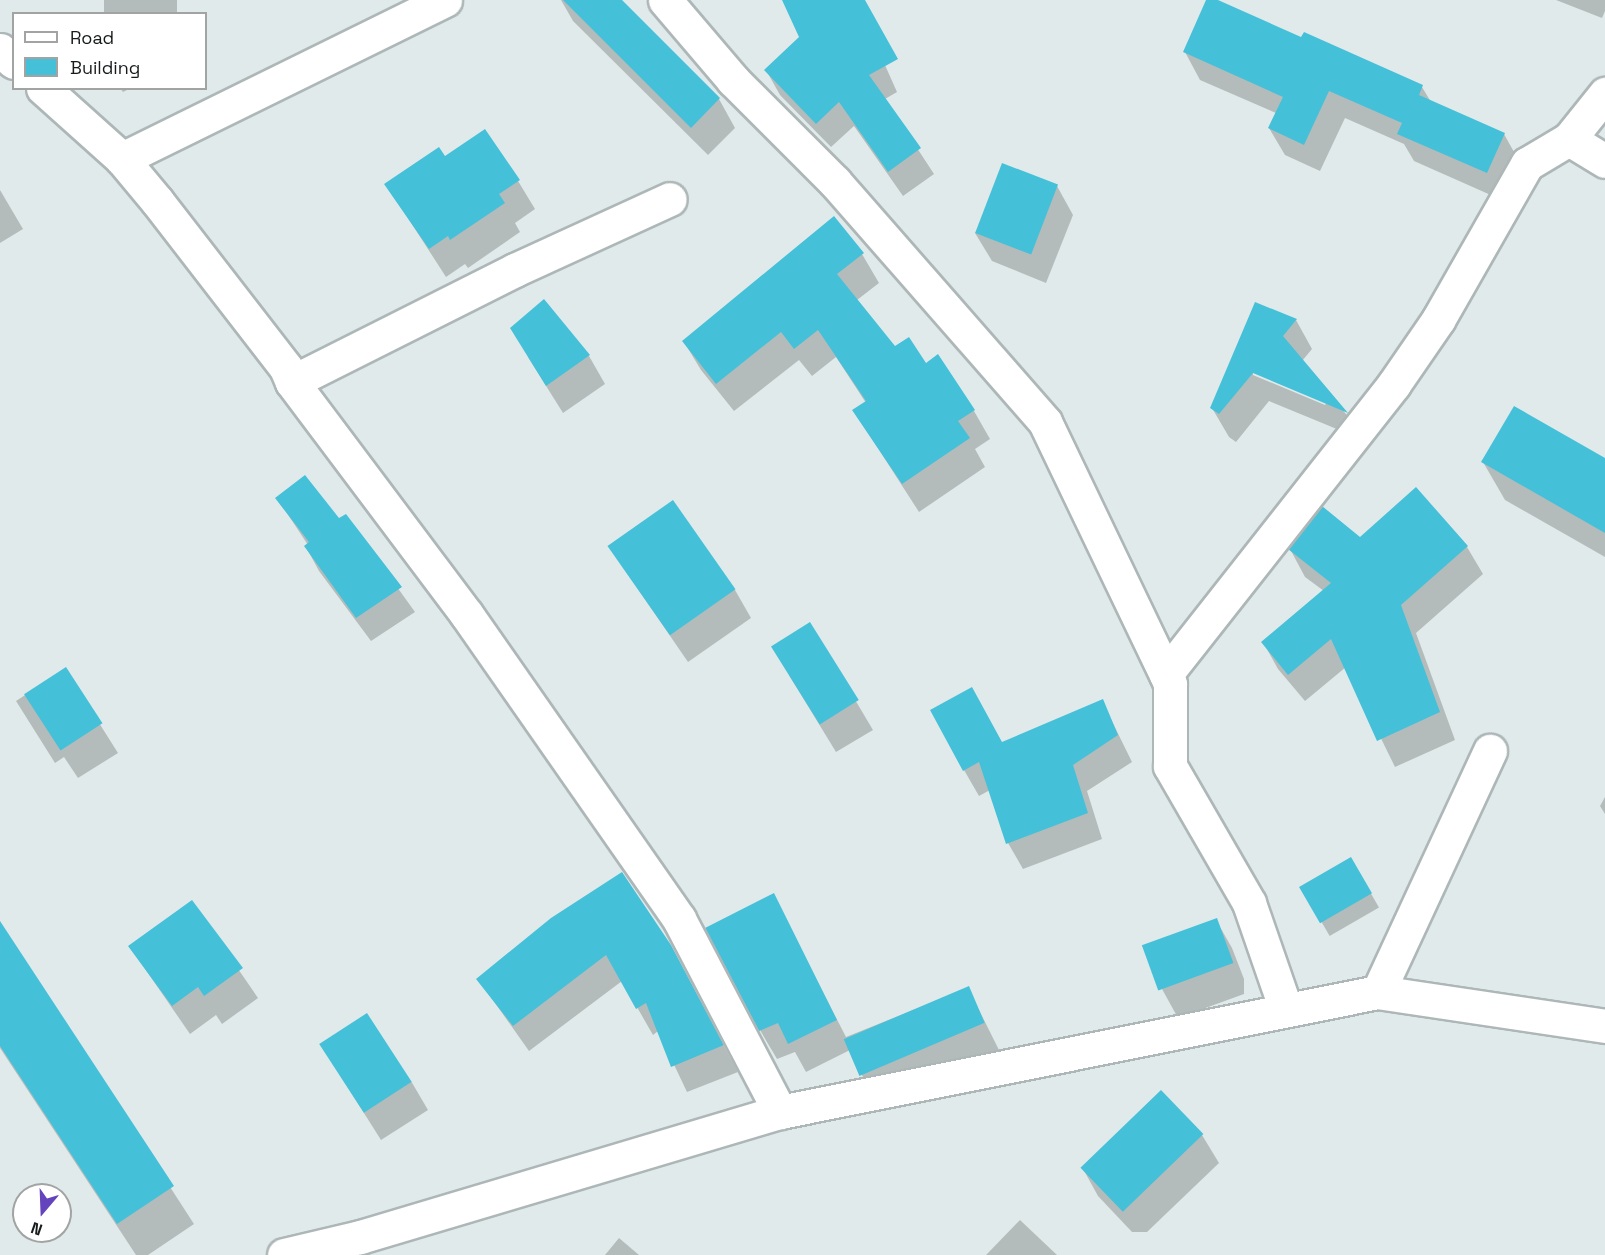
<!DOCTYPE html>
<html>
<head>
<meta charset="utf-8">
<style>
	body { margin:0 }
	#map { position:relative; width:1605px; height:1255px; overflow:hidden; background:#e1eaea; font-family:"Space Grotesk",sans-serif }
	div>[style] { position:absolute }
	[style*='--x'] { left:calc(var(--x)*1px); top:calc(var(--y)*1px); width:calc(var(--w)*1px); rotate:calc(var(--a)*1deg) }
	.shadow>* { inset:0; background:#0003; transform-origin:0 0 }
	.building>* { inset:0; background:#45c0d9; transform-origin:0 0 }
	.roads { filter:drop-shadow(2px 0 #aeb7b7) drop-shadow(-2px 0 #aeb7b7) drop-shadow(0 2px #aeb7b7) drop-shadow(0 -2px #aeb7b7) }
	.minor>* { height:33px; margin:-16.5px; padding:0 16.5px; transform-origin:16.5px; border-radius:16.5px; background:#fff }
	span { translate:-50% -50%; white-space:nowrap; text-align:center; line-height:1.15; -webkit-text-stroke:4.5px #fff; paint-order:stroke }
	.legend { position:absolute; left:12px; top:12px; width:195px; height:78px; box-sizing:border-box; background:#fff; border:2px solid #a2a4a4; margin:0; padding:8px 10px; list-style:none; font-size:18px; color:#171b1b }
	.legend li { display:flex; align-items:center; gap:12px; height:30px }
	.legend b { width:30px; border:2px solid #a2a4a4 }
	.north { position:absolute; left:12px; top:1183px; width:60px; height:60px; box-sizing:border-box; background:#fff; border:2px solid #a2a4a4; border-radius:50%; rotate:199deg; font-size:16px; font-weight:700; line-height:24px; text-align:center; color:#171b1b }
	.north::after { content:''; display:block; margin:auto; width:21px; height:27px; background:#6444bc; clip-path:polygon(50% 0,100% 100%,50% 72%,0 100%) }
</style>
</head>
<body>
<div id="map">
	<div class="shadow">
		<i style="left:104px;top:0;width:73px;height:14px"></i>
		<i style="clip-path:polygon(561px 0,619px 0,719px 99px,735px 128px,708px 155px,573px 21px)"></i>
		<i style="clip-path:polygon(784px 0,856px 0,897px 92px,885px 99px,934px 174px,903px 196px,854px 126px,831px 147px,780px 95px,766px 70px,800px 37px)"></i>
		<i style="clip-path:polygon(1207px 0,1422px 87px,1431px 102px,1504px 134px,1519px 161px,1502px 200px,1414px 161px,1404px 144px,1345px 118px,1320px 171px,1285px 155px,1269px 128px,1276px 113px,1200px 80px,1185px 52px)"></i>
		<i style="clip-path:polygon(1556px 0,1605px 0,1605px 11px,1602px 18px)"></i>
		<i style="clip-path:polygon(120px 88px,131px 88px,123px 92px)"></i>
		<i style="clip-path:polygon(518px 181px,535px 209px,515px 223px,520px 232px,468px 268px,465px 264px,446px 277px,386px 184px)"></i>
		<i style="clip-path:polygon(1057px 186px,1073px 215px,1046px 283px,992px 261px,975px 233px)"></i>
		<i style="clip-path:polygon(0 190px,23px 229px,0 243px)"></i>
		<i style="clip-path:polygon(862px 254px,879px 283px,857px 300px,895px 348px,925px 365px,974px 411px,990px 439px,975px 449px,985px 467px,919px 512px,854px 411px,866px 403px,836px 357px,812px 376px,799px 360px,734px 411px,701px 370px,684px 342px)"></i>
		<i style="clip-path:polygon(evenodd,1296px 320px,1312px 349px,1302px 361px,1346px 414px,1361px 439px,1269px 401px,1236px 442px,1229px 437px,1212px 408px,1296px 320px,1253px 372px,1327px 402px,1325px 405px,1253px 375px,1253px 372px)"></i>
		<i style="clip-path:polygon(589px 356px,605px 384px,563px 413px,528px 357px)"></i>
		<i style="clip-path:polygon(1605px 460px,1605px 557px,1505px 500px,1483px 462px)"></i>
		<i style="clip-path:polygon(277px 498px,339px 520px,346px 516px,415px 612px,371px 641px,319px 571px,306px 547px,308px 545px)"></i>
		<i style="clip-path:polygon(1360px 539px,1467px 547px,1483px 574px,1416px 633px,1455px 740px,1395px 767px,1346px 667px,1305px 701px,1278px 669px,1263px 642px,1324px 591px,1305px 577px,1290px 549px)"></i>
		<i style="clip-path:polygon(609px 547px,735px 590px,751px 618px,688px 662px)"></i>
		<i style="clip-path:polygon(810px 624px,873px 730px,836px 752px,789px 675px)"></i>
		<i style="clip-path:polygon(65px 669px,118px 753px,78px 778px,64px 757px,55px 763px,16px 701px)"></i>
		<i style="clip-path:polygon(1102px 701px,1132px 762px,1087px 791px,1102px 839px,1023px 869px,1008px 843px,990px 790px,979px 796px,964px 770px,1002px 744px)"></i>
		<i style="clip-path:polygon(1605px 797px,1605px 814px,1600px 806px)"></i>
		<i style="left:1351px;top:859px;width:56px;height:57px;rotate:60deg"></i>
		<i style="clip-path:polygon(773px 895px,846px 1037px,968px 988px,1000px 1052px,875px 1102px,850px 1050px,806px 1072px,795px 1052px,777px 1059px,760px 1030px)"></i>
		<i style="clip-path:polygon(192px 902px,258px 998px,222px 1024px,216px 1015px,190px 1034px,130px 947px)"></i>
		<i style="clip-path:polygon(552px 919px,670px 946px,738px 1072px,687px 1092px,658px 1031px,653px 1035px,622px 981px,529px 1051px,478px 979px)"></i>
		<i style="clip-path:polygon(1216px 920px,1232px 948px,1244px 979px,1244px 994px,1178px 1018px,1162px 989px)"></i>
		<i style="clip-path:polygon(0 924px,194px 1224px,148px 1255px,136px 1255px,0 1048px)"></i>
		<i style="clip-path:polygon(321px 1045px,411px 1081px,428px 1110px,381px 1140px)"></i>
		<i style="clip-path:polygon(1202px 1135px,1219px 1163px,1147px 1232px,1132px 1232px,1098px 1196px,1082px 1167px)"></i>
		<i style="clip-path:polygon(1020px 1220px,1057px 1255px,986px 1255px)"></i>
		<i style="clip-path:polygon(619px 1238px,639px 1255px,605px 1255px)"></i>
	</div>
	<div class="building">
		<i style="clip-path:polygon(563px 0,622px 0,720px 98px,691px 128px)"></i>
		<i style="clip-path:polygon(782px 0,865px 0,898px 59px,869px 75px,921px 148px,888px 172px,839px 102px,816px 124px,764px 70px,799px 37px)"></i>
		<i style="clip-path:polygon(1206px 0,1218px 0,1301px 37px,1304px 32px,1423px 85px,1419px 95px,1505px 133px,1487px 173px,1397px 134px,1402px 123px,1329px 91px,1304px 145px,1268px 128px,1283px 97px,1183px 52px)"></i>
		<i style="clip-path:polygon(485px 129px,520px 180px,499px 194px,505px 203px,450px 240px,448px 236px,429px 249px,384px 184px,439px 147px,445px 156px)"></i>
		<i style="left:1002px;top:163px;width:60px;height:75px;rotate:21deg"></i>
		<i style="clip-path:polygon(834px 216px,864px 253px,837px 274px,895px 346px,909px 337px,926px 363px,938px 354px,975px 410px,958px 421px,970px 438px,902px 484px,852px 410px,866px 401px,818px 330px,794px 349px,781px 332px,716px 384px,682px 341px)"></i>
		<i style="clip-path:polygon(544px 299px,590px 355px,546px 386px,510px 328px)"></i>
		<i style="clip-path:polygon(1255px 302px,1297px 319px,1283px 336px,1348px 413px,1253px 373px,1219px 414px,1210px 408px)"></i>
		<i style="clip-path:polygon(1514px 406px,1605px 458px,1605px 533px,1481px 462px)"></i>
		<i style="clip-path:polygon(305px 475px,339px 518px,346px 514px,402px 587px,356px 618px,304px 546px,309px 542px,275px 498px)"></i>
		<i style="clip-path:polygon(1416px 487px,1468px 546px,1401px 605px,1440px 712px,1377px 741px,1331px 639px,1288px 675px,1261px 642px,1331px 583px,1288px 549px,1322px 506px,1360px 537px)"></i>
		<i style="left:673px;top:500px;width:109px;height:80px;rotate:55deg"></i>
		<i style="left:810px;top:622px;width:92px;height:46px;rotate:58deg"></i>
		<i style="left:66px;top:667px;width:67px;height:50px;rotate:57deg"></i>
		<i style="clip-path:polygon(972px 687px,1002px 742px,1103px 699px,1118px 735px,1073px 765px,1088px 813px,1006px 844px,979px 762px,963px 771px,930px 710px)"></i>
		<i style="left:1351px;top:857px;width:42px;height:60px;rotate:60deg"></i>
		<i style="clip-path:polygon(622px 872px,671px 945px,724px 1045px,671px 1067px,646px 1003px,636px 1009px,606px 955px,513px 1026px,476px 979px,551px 918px)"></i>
		<i style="clip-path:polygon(774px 893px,837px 1020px,788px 1044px,778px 1023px,759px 1031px,705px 928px)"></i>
		<i style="clip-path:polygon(192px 900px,243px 968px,204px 996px,198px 987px,172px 1006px,128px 946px)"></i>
		<i style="left:1217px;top:918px;width:48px;height:80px;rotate:70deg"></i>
		<i style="clip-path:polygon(0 921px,174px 1186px,117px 1224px,0 1046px)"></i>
		<i style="left:969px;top:986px;width:40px;height:136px;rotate:67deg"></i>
		<i style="left:367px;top:1013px;width:82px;height:57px;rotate:57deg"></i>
		<i style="left:1161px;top:1090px;width:61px;height:112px;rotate:46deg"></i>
	</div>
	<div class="roads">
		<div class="minor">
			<i style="--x:665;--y:0;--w:105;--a:49.6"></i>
			<i style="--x:733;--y:80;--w:144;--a:45"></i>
			<i style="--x:835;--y:182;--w:319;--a:48.8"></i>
			<i style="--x:1045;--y:422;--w:280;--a:64.4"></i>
			<i style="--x:1166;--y:674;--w:11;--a:68"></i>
			<i style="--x:1170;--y:684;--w:82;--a:90"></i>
			<i style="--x:1170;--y:766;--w:158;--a:60"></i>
			<i style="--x:1249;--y:903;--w:113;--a:70.9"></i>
			<i style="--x:0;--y:50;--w:18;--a:41"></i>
			<i style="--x:43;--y:88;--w:106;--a:41.9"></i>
			<i style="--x:122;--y:159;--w:55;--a:50.2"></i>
			<i style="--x:157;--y:201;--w:211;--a:52.3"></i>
			<i style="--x:286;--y:368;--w:15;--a:67"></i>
			<i style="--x:292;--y:382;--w:291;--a:53.1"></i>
			<i style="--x:467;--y:615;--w:371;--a:55.1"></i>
			<i style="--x:679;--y:919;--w:218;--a:62.4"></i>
			<i style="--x:1569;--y:139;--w:42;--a:31.4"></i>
			<i style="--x:122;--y:159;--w:360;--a:-26.2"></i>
			<i style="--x:292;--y:382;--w:250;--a:-26.7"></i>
			<i style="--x:515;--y:270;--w:170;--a:-24.6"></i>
			<i style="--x:1166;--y:674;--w:369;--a:-51.8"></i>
			<i style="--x:1394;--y:384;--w:78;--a:-55.5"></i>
			<i style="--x:1438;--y:320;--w:180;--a:-60.3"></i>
			<i style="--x:1527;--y:164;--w:49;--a:-30.8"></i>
			<i style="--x:1569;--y:139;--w:58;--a:-51.3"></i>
			<i style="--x:1378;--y:992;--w:266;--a:-65.1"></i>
			<i style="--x:284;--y:1255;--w:78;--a:-13.3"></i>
			<i style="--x:360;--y:1237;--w:438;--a:-16.6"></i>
			<i style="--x:780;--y:1112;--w:610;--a:-11.35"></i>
			<i style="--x:1378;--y:992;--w:230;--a:8.5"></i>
		</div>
	</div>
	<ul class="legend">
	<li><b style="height:8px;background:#fff"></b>Road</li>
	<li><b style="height:16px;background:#45c0d9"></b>Building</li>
	</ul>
	<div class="north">N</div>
</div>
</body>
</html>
